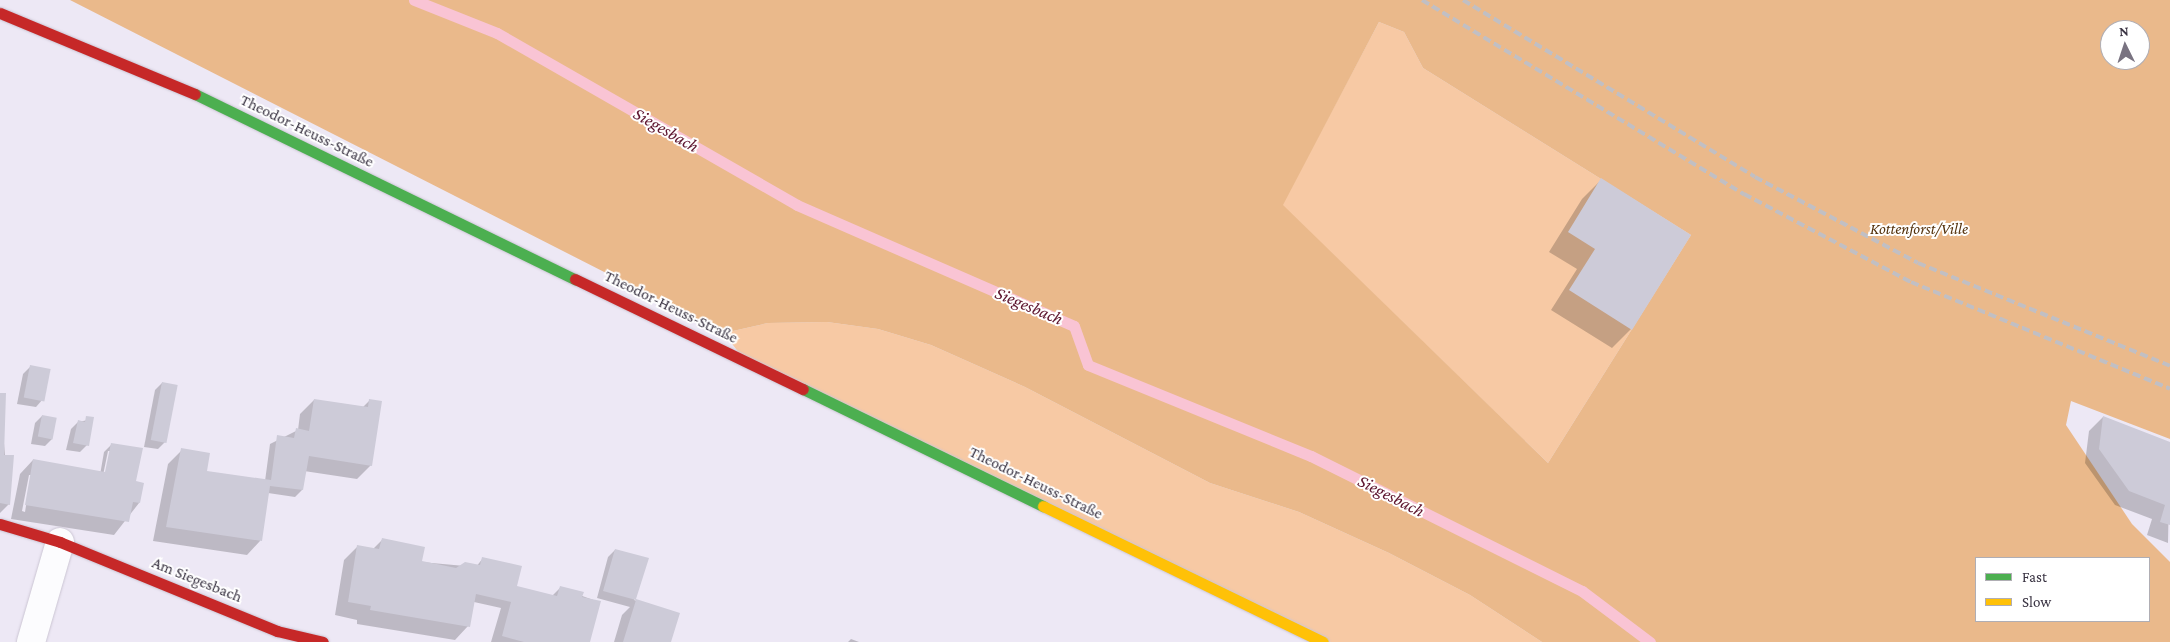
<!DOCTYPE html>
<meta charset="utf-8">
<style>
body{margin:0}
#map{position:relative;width:2170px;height:642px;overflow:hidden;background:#ede8f5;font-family:"Crimson Pro",serif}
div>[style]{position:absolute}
.green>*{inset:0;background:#f7c9a4}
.forest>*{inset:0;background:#eab98b}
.shadow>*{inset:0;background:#0003}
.stream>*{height:11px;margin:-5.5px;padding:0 5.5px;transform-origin:5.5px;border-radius:5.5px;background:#f9c4d4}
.building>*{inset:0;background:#cdcbd8;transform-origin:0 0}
.roads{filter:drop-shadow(0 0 1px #cbc5d3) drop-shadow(0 0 1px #cbc5d3)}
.street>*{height:28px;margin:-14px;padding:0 14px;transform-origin:14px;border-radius:14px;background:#fcfcfe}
.fast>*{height:11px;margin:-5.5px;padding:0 5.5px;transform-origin:5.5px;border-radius:5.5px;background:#4caf50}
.slow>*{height:11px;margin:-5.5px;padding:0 5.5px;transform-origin:5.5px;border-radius:5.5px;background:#ffc107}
.jam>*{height:11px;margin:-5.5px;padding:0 5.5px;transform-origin:5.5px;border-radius:5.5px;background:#c62828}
.rail>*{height:4px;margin-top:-2px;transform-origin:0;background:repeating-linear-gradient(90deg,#c1bfc3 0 8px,transparent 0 12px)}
span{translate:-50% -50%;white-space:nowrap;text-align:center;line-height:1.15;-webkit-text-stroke:4px #fff;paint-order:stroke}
.street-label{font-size:16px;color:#3a3443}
.park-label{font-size:16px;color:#54320c;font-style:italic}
.water-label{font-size:18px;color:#5e162f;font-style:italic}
.legend{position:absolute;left:1975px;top:557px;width:175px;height:65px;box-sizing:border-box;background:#fff;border:1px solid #b0aeb4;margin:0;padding:6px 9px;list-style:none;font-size:15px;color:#3a3443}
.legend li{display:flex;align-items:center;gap:10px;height:25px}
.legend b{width:25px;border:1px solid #b0aeb4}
.north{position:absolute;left:2100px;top:20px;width:50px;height:50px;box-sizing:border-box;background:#fff;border:1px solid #b0aeb4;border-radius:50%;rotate:356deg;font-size:14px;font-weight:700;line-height:20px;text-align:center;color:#3a3443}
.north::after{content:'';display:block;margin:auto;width:18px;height:22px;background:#797381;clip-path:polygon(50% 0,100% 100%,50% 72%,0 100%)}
</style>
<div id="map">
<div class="green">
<i style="clip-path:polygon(1379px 22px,1404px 32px,1423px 68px,1691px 235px,1548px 463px,1282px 205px)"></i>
<i style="clip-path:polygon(827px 322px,878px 329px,931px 345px,1025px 387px,1210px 483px,1299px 512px,1389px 553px,1470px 595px,1542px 642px,1323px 642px,745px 361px,724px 333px,768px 323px)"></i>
</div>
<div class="forest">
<i style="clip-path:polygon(evenodd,70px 0,2170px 0,2170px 439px,2071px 401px,2066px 425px,2132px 524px,2170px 562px,2170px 642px,1542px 642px,1470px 595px,1389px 553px,1299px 512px,1210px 483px,1025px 387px,931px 345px,878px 329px,827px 322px,768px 323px,724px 333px,70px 0,1379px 22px,1404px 32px,1423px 68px,1691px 235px,1548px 463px,1283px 205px,1379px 22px,70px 0,2110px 30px,2140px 30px,2140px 60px,2110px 60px,2110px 30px,70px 0,1976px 558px,2149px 558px,2149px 621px,1976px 621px,1976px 558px)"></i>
</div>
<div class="shadow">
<i style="clip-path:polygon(1601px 180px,1631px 329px,1612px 348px,1551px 310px,1577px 269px,1549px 252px,1582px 199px)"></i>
<i style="clip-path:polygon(30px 367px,43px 399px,36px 407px,17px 404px,23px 374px)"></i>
<i style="clip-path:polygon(162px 383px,165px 442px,158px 449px,144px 447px,155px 390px)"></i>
<i style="clip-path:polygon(0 394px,9px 504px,0 513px)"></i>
<i style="clip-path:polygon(314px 400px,363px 407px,370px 400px,371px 465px,357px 479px,304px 471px,302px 490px,295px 497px,268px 493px,260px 541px,247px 555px,153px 541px,168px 464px,182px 450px,205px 472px,265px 481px,270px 444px,298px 430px,300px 414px)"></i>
<i style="clip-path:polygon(42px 416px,52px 439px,45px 446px,31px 444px,35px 423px)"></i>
<i style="clip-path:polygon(2103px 417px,2170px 443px,2168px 543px,2147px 535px,2152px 519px,2115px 505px,2085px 463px,2089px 431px)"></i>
<i style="clip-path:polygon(93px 419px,87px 445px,80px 452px,66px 450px,71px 429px,78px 422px)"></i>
<i style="clip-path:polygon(evenodd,111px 445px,135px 481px,139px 503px,114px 535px,11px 519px,20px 474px,33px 460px,100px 475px,104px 452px,111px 445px,108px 451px,111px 451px,105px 481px,102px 480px,108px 451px,111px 445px,29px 475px,31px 475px,25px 512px,22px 511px,29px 475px)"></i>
<i style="clip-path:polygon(382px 540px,421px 562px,476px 567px,483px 558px,512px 592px,552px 596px,560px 588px,599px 602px,589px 642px,491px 642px,501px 608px,474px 602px,468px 626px,455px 640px,357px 624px,357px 620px,335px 615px,344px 560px,358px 546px,373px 549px)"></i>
<i style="clip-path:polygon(615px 550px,647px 559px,634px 600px,678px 614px,670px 642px,614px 642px,622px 615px,630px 607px,597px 598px,608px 557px)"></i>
<i style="clip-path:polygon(851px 639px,859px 642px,848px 642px)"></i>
</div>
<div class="stream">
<i style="left:414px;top:0;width:89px;rotate:21.7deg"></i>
<i style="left:497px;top:33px;width:346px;rotate:29.8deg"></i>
<i style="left:797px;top:205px;width:302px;rotate:23.6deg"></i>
<i style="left:1074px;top:326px;width:41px;rotate:70.3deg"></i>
<i style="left:1088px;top:365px;width:241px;rotate:22.2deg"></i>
<i style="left:1311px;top:456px;width:303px;rotate:26.5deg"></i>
<i style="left:1582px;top:591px;width:85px;rotate:36.9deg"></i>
</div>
<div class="building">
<i style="clip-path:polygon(1601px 178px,1691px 235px,1632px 330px,1569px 290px,1595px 249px,1568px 232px)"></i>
<i style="left:30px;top:365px;width:21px;height:33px;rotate:11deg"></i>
<i style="left:162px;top:382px;width:16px;height:59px;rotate:11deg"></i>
<i style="clip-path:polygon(0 393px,6px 393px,4px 455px,14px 455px,10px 505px,0 503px)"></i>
<i style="clip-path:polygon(314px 399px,368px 407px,369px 399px,382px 401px,372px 466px,309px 456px,303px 490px,270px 486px,262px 541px,166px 527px,181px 448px,210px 453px,207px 471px,271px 480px,277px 435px,294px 438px,296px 428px,309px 431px)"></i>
<i style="left:42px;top:415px;width:15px;height:22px;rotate:11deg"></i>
<i style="clip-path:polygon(86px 416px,94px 417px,89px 446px,73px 443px,78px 420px,85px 422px)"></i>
<i style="clip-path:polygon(2103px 416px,2170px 442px,2170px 525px,2160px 522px,2165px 505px,2129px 491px,2099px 449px)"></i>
<i style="clip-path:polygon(111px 443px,143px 448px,136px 481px,144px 483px,140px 503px,133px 502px,129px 522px,25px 505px,33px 459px,105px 472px)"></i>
<i style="clip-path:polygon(382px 538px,425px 547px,422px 561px,456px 568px,465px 562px,480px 565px,482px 557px,522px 566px,517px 586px,557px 596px,560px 586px,584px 592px,582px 597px,601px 601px,590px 642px,524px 642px,502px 636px,511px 602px,476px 594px,470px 627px,370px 610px,371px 606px,348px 602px,357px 545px,379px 549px)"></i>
<i style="clip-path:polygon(615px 549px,649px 558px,636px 599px,680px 613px,671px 642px,623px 642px,636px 600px,603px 591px)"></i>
</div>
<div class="roads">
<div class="street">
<i style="left:31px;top:642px;width:104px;rotate:-73.8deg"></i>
</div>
<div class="fast">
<i style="left:195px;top:94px;width:423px;rotate:26deg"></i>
<i style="left:803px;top:389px;width:267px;rotate:26deg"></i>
</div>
<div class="slow">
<i style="left:1043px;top:506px;width:311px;rotate:25.9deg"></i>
</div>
<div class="jam">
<i style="left:0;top:13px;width:211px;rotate:22.6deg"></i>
<i style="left:575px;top:279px;width:253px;rotate:25.8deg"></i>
<i style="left:0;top:524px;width:63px;rotate:16.7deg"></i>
<i style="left:60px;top:542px;width:235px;rotate:22.3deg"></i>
<i style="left:277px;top:631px;width:47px;rotate:13.4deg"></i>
</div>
</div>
<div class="rail">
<i style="left:1422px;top:0;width:376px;rotate:31.1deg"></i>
<i style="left:1744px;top:194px;width:189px;rotate:27.8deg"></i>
<i style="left:1911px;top:282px;width:280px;rotate:22.4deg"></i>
<i style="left:1463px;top:0;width:341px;rotate:31.2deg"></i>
<i style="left:1755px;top:177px;width:184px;rotate:27.8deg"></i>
<i style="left:1918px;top:263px;width:272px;rotate:22.2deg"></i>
</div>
<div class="street-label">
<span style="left:307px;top:131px;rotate:26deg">Theodor-Heuss-Straße</span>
<span style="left:671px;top:307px;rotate:26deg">Theodor-Heuss-Straße</span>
<span style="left:1036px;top:483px;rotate:26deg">Theodor-Heuss-Straße</span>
<span style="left:197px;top:580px;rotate:22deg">Am Siegesbach</span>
</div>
<div class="park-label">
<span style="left:1919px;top:229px">Kottenforst/Ville</span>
</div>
<div class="water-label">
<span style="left:666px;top:130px;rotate:30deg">Siegesbach</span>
<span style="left:1029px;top:306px;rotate:23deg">Siegesbach</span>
<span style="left:1391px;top:496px;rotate:27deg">Siegesbach</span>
</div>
<ul class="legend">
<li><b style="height:6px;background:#4caf50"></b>Fast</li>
<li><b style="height:6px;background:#ffc107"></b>Slow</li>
</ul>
<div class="north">N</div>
</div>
